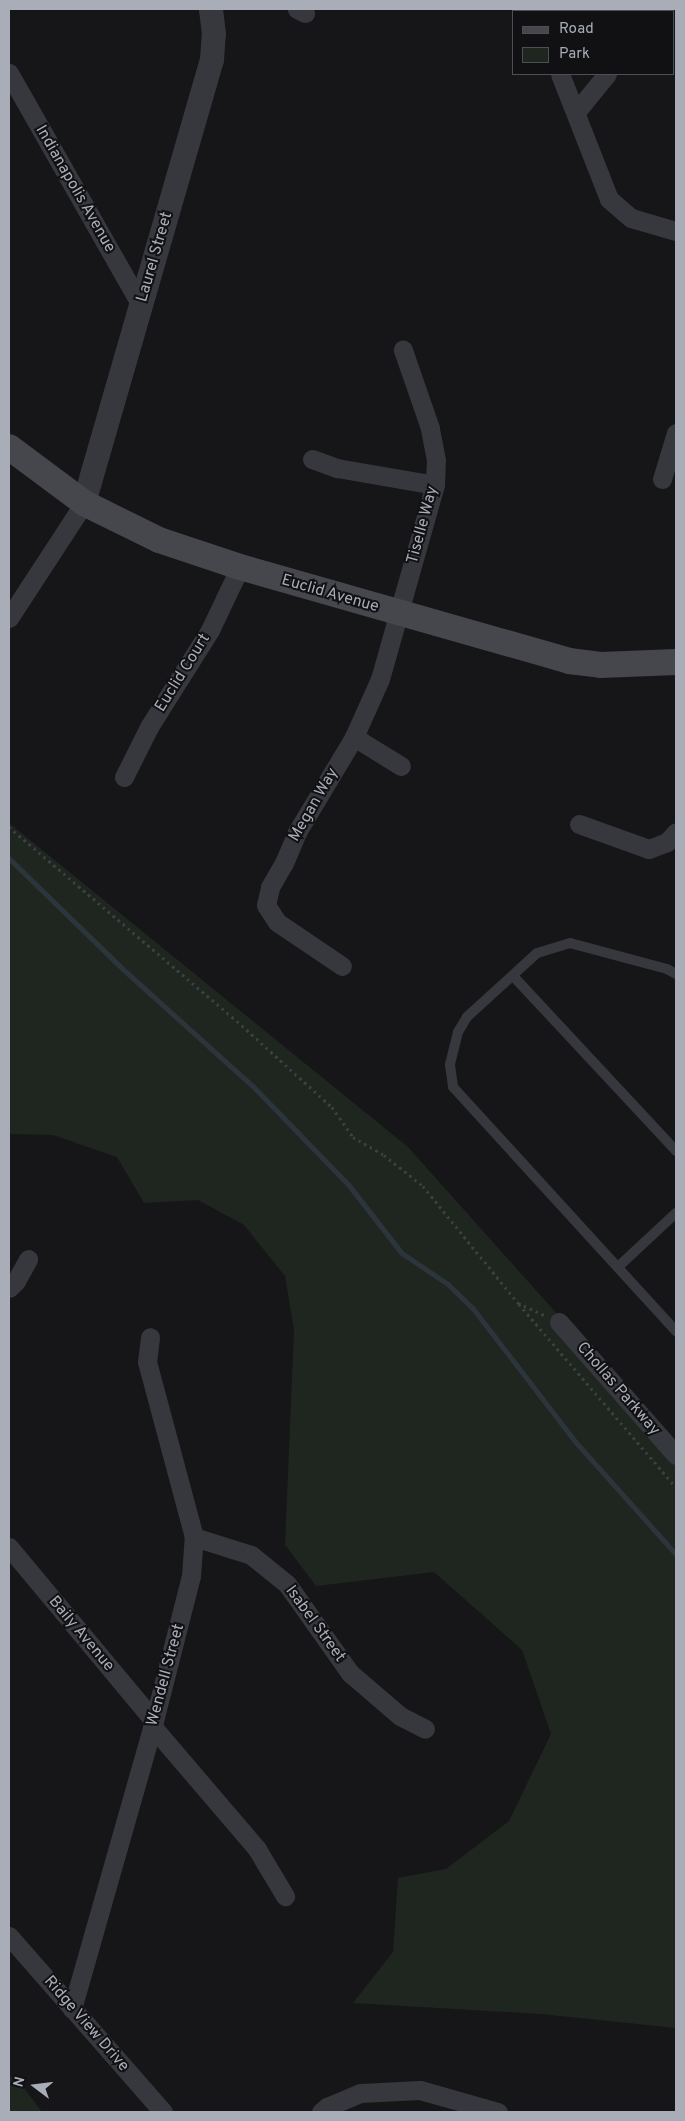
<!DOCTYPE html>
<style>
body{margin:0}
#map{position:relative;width:685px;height:2121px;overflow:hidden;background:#161618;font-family:Overpass,sans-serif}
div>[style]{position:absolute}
.green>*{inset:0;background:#1e261f}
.stream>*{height:4.5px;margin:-2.25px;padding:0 2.25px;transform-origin:2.25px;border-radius:2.25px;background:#2c353c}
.path>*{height:2.5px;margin-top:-1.25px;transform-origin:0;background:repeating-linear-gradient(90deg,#3d3f44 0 2.5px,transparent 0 6.5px)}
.service>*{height:10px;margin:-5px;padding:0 5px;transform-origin:5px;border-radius:5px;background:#37383d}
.minor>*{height:19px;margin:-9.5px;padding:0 9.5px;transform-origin:9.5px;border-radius:9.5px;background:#37383d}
.tertiary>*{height:24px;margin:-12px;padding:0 12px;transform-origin:12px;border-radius:12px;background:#37383d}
.secondary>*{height:26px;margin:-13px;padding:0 13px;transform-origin:13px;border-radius:13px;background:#45474d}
span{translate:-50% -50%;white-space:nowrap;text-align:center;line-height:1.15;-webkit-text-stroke:4px #111113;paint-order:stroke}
.street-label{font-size:16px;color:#a8adb8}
.frame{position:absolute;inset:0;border:10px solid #a8adb8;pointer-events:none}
.legend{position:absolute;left:512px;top:10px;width:162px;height:65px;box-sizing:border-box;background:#111113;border:1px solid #4d4f55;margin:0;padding:6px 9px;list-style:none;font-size:15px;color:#a8adb8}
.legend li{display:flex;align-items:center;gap:10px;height:25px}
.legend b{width:25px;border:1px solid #4d4f55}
.north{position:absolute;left:10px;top:2061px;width:50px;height:50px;-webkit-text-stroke:4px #111113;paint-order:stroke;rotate:285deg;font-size:14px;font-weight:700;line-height:20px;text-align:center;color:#a8adb8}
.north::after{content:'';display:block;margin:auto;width:18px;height:22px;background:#a8adb8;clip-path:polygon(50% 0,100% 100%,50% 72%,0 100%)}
</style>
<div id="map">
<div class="green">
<i style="clip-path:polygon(9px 823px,408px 1147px,676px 1447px,676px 2028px,541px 2014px,353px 2003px,393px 1952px,398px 1878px,446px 1869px,509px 1821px,551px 1734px,522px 1650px,434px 1572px,316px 1586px,285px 1545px,294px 1330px,285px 1276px,244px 1225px,198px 1200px,144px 1203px,117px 1157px,53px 1135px,9px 1134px)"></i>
<i style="clip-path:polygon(9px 2075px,21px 2084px,42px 2112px,9px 2112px)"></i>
</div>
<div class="stream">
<i style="left:9px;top:858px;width:159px;rotate:44.2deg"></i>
<i style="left:123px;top:969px;width:173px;rotate:42deg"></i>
<i style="left:252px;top:1085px;width:139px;rotate:45.9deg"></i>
<i style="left:349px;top:1185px;width:86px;rotate:52.1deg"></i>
<i style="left:402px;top:1253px;width:55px;rotate:34deg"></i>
<i style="left:448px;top:1284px;width:35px;rotate:44deg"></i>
<i style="left:473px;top:1308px;width:168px;rotate:52.5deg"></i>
<i style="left:575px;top:1441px;width:152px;rotate:48.2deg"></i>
</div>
<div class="path">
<i style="left:9px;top:827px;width:299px;rotate:40.4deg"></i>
<i style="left:237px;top:1021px;width:128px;rotate:42.2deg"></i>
<i style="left:332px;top:1107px;width:37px;rotate:55deg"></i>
<i style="left:353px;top:1137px;width:36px;rotate:30deg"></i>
<i style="left:384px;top:1155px;width:50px;rotate:38.5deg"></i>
<i style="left:423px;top:1186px;width:151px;rotate:50.9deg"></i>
<i style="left:518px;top:1303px;width:29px;rotate:25deg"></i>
<i style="left:519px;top:1304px;width:241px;rotate:49.4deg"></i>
</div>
<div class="service">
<i style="left:676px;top:974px;width:10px;rotate:-151deg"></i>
<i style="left:667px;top:969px;width:100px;rotate:-165deg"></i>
<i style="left:570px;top:943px;width:34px;rotate:163deg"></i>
<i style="left:537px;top:953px;width:95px;rotate:137.6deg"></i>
<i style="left:467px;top:1017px;width:17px;rotate:121deg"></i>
<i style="left:458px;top:1032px;width:34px;rotate:104deg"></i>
<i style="left:450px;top:1065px;width:22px;rotate:82deg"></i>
<i style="left:453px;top:1087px;width:331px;rotate:47.6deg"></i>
<i style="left:514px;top:977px;width:238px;rotate:47deg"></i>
<i style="left:618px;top:1267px;width:79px;rotate:-43deg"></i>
</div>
<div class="minor">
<i style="left:297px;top:9px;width:9px;rotate:27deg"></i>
<i style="left:533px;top:9px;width:2px;rotate:63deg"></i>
<i style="left:625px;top:11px;width:2px;rotate:-63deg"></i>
<i style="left:9px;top:73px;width:267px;rotate:60.4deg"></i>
<i style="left:560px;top:74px;width:134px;rotate:68.6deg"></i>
<i style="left:609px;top:199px;width:29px;rotate:41deg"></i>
<i style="left:631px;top:218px;width:47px;rotate:16.1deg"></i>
<i style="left:576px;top:112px;width:49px;rotate:-50.8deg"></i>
<i style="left:312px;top:459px;width:27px;rotate:20deg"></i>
<i style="left:337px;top:468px;width:99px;rotate:9.8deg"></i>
<i style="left:662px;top:479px;width:48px;rotate:-73.1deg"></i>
<i style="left:9px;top:618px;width:137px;rotate:-56.9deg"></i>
<i style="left:354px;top:737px;width:55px;rotate:31.7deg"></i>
<i style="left:124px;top:777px;width:56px;rotate:-63.4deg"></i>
<i style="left:149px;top:727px;width:115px;rotate:-57.8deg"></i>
<i style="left:210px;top:630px;width:70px;rotate:-64.5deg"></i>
<i style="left:579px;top:824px;width:74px;rotate:19.7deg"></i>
<i style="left:649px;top:849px;width:19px;rotate:-21deg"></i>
<i style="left:667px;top:842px;width:13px;rotate:-48deg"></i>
<i style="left:342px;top:966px;width:78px;rotate:-145.9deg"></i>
<i style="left:277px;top:922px;width:20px;rotate:-123deg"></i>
<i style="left:266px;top:905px;width:18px;rotate:-77deg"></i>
<i style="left:270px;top:887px;width:28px;rotate:-60deg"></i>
<i style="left:284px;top:863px;width:34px;rotate:-67deg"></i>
<i style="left:297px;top:832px;width:111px;rotate:-59deg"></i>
<i style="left:354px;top:737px;width:64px;rotate:-65.9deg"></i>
<i style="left:380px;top:679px;width:202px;rotate:-74.2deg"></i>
<i style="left:435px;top:485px;width:25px;rotate:-88deg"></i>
<i style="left:436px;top:460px;width:33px;rotate:-101deg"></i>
<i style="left:430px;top:428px;width:83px;rotate:-109.1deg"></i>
<i style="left:9px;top:1288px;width:10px;rotate:-45deg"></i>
<i style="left:16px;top:1281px;width:25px;rotate:-61deg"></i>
<i style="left:559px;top:1322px;width:177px;rotate:48.7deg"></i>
<i style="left:194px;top:1537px;width:60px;rotate:17.5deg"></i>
<i style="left:251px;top:1555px;width:46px;rotate:38.9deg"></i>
<i style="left:287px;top:1584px;width:109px;rotate:54.7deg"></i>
<i style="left:350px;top:1673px;width:66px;rotate:40.7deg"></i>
<i style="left:400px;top:1716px;width:28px;rotate:27deg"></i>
<i style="left:9px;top:1547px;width:226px;rotate:50.2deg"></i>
<i style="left:152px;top:1726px;width:162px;rotate:49.5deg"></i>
<i style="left:257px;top:1849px;width:55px;rotate:59.2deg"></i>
<i style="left:9px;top:1936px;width:234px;rotate:48.8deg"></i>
<i style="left:72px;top:2009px;width:299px;rotate:-74.1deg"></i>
<i style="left:154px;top:1721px;width:150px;rotate:-75.7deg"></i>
<i style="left:191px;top:1576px;width:39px;rotate:-86deg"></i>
<i style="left:194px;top:1537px;width:181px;rotate:-105deg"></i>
<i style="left:147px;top:1362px;width:25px;rotate:-83deg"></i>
<i style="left:321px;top:2112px;width:8px;rotate:-40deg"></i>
<i style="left:327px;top:2107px;width:36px;rotate:-23deg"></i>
<i style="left:360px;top:2093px;width:60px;rotate:-2.9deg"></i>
<i style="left:420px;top:2090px;width:81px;rotate:15.8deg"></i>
</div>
<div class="tertiary">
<i style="left:84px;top:503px;width:461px;rotate:-73.9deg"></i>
<i style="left:212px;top:60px;width:26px;rotate:-86deg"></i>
<i style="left:214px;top:34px;width:25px;rotate:-97deg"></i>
</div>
<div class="secondary">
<i style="left:9px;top:447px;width:94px;rotate:36.7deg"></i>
<i style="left:84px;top:503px;width:84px;rotate:26.3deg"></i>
<i style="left:159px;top:540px;width:85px;rotate:18.4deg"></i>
<i style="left:240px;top:567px;width:342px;rotate:15.9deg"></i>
<i style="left:569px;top:661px;width:32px;rotate:7deg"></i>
<i style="left:601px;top:665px;width:75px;rotate:-2.3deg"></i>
</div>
<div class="street-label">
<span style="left:75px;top:189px;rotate:60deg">Indianapolis Avenue</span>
<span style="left:155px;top:257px;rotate:-74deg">Laurel Street</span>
<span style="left:423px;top:525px;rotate:-75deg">Tiselle Way</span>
<span style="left:330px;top:594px;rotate:16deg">Euclid Avenue</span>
<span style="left:183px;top:673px;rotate:-58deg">Euclid Court</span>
<span style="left:314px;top:805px;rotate:-60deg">Megan Way</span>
<span style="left:618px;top:1389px;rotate:49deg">Chollas Parkway</span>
<span style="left:315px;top:1624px;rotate:54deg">Isabel Street</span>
<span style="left:81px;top:1634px;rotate:50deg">Baily Avenue</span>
<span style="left:166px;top:1675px;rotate:-75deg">Wendell Street</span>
<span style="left:86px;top:2024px;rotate:49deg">Ridge View Drive</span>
</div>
<div class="frame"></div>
<ul class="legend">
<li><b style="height:6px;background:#45474d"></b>Road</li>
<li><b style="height:14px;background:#1e261f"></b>Park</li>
</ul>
<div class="north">N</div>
</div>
